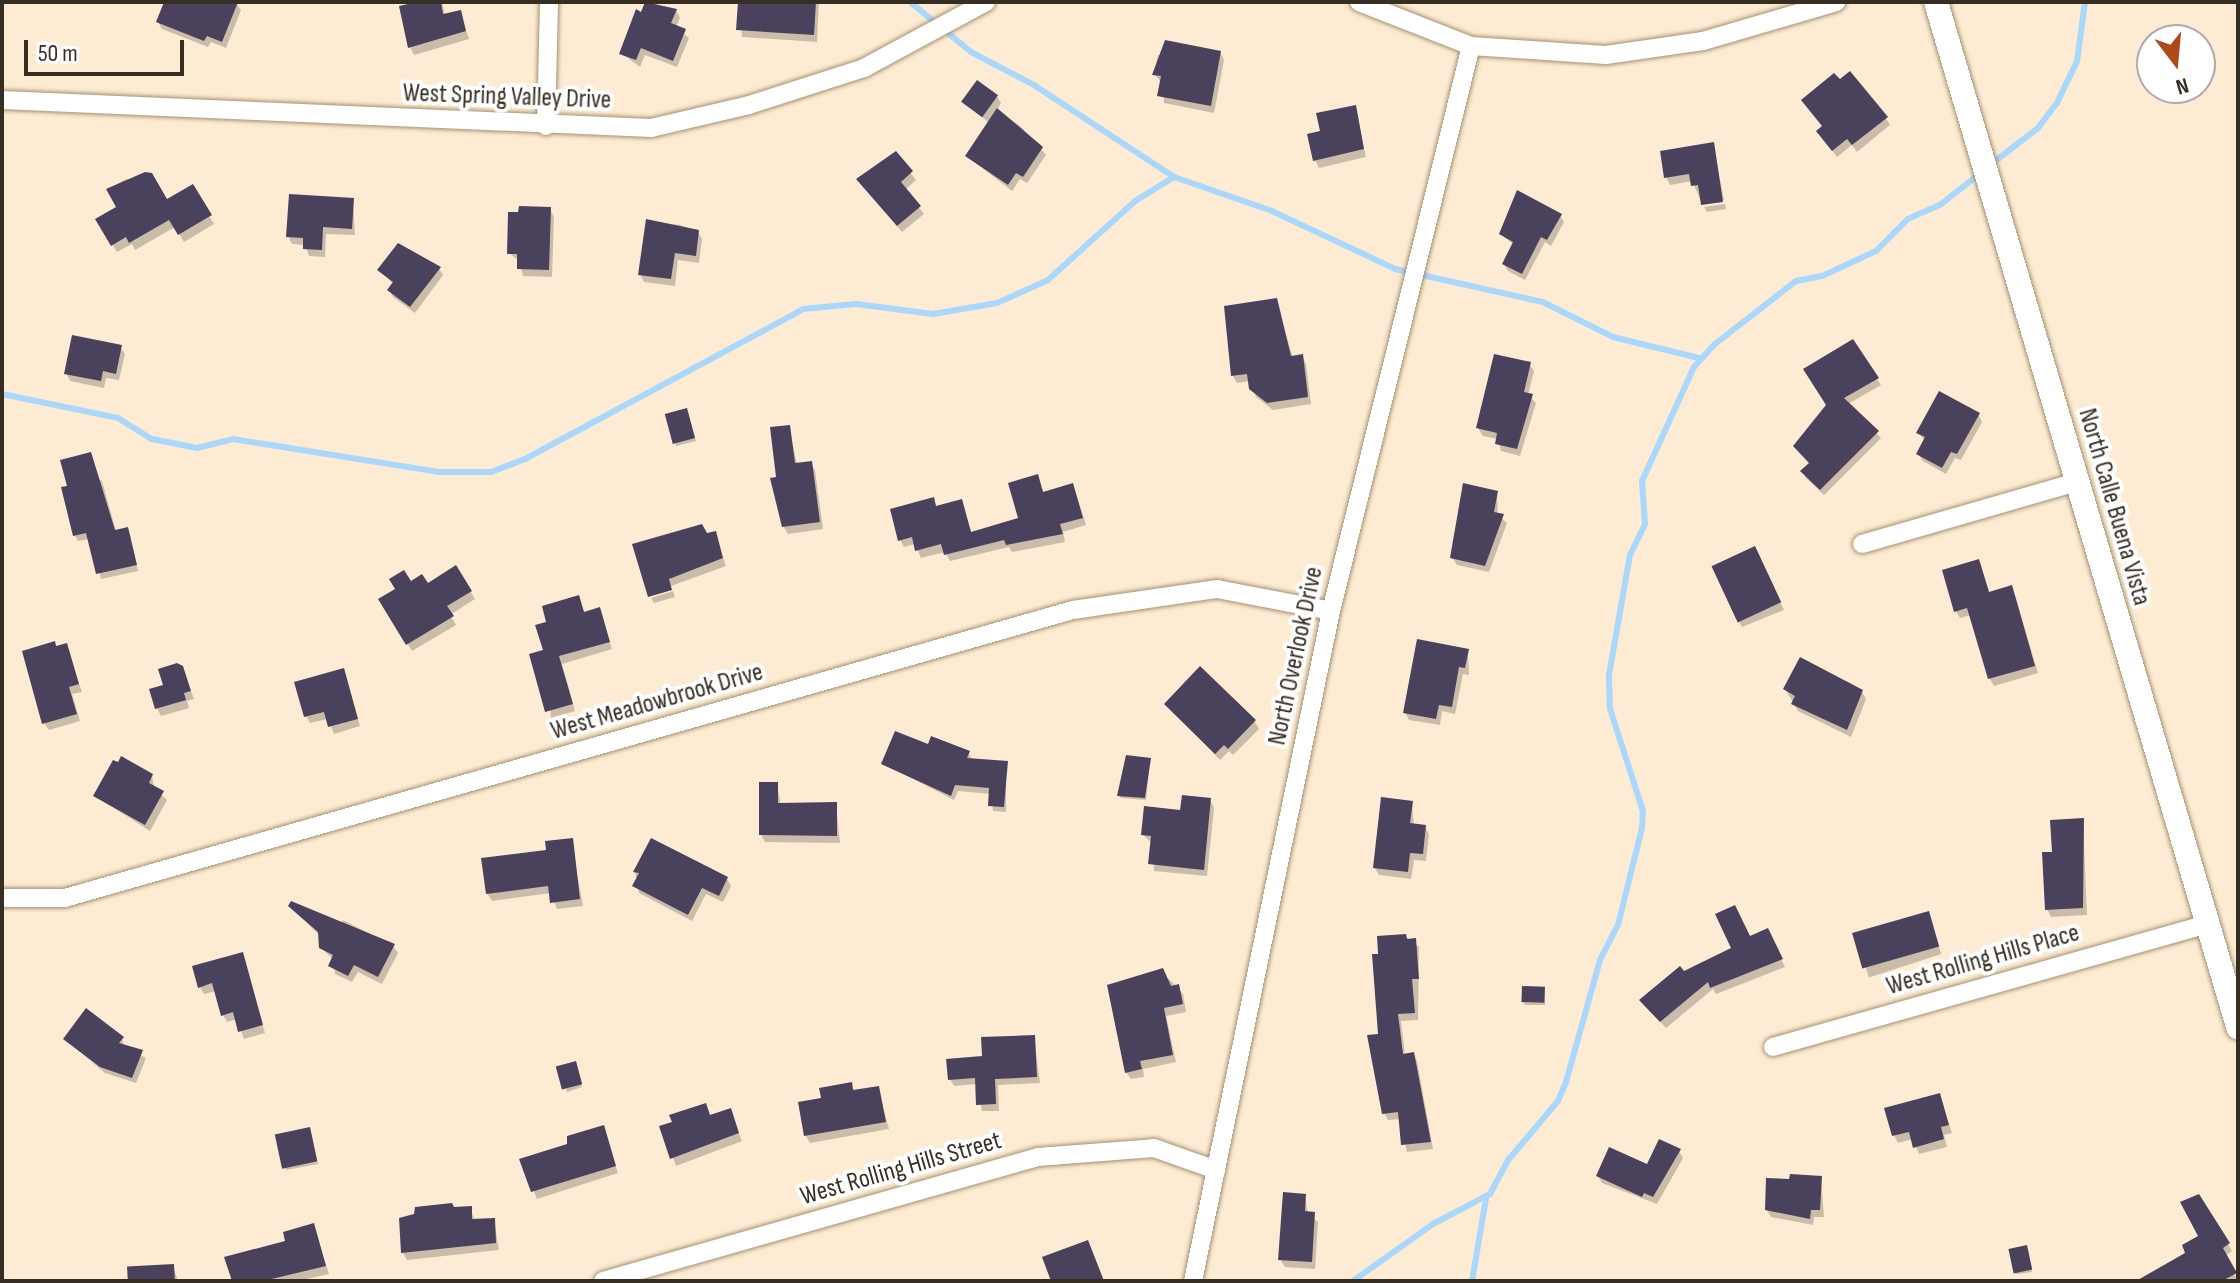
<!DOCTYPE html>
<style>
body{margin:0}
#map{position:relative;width:2240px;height:1283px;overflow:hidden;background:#fdecd3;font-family:"Sofia Sans Condensed",sans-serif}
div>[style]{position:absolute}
.shadow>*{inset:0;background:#0003;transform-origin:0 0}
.stream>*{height:6px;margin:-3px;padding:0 3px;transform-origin:3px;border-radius:3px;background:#aad7fc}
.building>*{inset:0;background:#4a415d;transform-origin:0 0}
.roads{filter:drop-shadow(0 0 2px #a49173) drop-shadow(0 0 2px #a49173)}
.minor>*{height:18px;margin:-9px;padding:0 9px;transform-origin:9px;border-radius:9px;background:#fff}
.tertiary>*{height:24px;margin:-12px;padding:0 12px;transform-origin:12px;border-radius:12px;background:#fff}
span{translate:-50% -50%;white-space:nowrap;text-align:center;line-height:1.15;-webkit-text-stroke:8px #fff;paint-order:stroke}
.street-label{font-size:26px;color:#362e22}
.frame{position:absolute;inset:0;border:4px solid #362e22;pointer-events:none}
.north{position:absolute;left:2136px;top:24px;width:80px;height:80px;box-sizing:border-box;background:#fff;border:2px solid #afaba7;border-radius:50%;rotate:164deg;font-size:22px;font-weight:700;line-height:32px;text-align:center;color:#362e22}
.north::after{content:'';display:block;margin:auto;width:28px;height:36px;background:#ae491c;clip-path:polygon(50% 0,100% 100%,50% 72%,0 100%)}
.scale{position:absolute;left:24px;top:40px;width:160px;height:36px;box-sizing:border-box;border:4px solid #362e22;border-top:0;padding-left:10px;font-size:24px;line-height:28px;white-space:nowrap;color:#362e22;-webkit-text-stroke:6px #fff;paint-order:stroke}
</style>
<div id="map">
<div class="shadow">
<i style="clip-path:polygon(166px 2px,235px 2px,241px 10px,226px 48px,211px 42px,208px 47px,162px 29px,158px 22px)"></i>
<i style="clip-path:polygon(418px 2px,442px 2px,445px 16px,460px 13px,469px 39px,414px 55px,410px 47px)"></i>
<i style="clip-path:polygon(647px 2px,676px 10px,680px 18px,676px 27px,689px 38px,677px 67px,645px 55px,640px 67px,621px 53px)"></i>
<i style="clip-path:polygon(740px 2px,819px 2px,817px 42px,742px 37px)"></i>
<i style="clip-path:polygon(1220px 52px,1224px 60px,1214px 113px,1164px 103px,1162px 83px,1154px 74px,1158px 55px)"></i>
<i style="clip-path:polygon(997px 96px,1001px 103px,997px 110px,1020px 126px,1046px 155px,1027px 183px,1020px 179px,1012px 191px,967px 156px,989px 123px,965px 102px)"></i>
<i style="clip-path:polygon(1355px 107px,1366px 157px,1319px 168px,1315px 160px,1322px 133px)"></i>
<i style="clip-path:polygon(1886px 118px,1890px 125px,1857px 152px,1852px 145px,1837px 157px,1823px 139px)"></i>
<i style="clip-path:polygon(1713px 144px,1724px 200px,1702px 203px,1692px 181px,1670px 185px,1666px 177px)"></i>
<i style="clip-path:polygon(896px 154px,916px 180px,905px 190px,924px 214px,902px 232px,858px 180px)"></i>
<i style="clip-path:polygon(126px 179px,167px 202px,192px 187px,214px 224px,184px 242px,175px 227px,135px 250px,132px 244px,117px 252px,98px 220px,119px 207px,109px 190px)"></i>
<i style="clip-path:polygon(353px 200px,355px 235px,326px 234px,325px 257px,309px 256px,305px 245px,292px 244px,288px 236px)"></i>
<i style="clip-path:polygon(1725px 204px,1726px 209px,1707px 212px,1704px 207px)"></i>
<i style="clip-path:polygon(550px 209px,554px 217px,552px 277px,523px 276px,519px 261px,509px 253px)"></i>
<i style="clip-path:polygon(1560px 215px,1564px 222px,1551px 246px,1545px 242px,1525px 280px,1508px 271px,1504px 264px,1514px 245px,1501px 234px)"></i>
<i style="clip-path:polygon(647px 221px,680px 225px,698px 232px,702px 239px,699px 263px,678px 260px,675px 286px,644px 282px,640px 274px)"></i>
<i style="clip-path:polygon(439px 268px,443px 275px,415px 313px,393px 297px,389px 290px,393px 284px,380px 270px)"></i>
<i style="clip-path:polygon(1276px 301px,1293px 358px,1302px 356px,1306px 364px,1311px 404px,1273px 410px,1256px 397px,1250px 381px,1237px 383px,1233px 376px)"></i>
<i style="clip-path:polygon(1852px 341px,1881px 385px,1848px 404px,1881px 438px,1824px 495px,1806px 478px,1803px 472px,1810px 464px,1795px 447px,1828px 406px)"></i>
<i style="clip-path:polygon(120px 347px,125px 354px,119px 380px,106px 378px,104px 388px,70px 381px,66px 373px)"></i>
<i style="clip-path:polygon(1529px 364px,1534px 371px,1528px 395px,1536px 403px,1520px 456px,1501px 451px,1498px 439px,1483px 436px,1478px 428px)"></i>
<i style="clip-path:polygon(688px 413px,696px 441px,676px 446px,675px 443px)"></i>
<i style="clip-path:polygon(1978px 414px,1982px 422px,1961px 460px,1955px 458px,1946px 474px,1923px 461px,1918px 454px,1925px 441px,1918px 432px)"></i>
<i style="clip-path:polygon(789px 427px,797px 464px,811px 463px,815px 470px,823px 529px,788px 534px,783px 526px,779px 479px)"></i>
<i style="clip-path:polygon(63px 461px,102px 481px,116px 531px,127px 529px,130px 535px,138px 571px,101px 579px,90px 539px,78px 541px,75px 536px)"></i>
<i style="clip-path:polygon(1037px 477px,1044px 493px,1072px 485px,1076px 493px,1086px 525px,1063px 532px,1065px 542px,1012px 552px,1009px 547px,950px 561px,945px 552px,921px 558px,915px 544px,904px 547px,900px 540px,933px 500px,937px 508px,961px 501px,972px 534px,1021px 520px)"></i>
<i style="clip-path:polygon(1497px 492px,1498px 515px,1507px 523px,1489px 572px,1457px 565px,1452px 557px)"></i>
<i style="clip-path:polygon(715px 533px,726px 566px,649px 594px,707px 536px)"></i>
<i style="clip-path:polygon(1758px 555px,1784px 610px,1742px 627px,1738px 620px)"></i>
<i style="clip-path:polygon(1978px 561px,1990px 594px,2011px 588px,2015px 595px,2038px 673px,1994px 686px,1990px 679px,1971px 615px,1960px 618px,1956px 611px)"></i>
<i style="clip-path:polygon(456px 568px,475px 599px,450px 615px,456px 625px,412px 651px,381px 600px,411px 584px,427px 586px)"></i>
<i style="clip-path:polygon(673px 591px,675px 597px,654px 603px,651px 598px)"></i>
<i style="clip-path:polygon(578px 597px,585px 614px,599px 610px,612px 649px,562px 664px,575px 711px,551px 718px,545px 651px,549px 623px)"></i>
<i style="clip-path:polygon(66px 645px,82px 692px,72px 694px,80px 721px,49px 730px,44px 723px)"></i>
<i style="clip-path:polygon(1468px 651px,1469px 675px,1463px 674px,1455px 714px,1442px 711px,1440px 725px,1409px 720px,1405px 712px)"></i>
<i style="clip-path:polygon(182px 668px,194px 699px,187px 701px,189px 708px,161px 716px,157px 708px,165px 686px)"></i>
<i style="clip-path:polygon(343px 671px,360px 726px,334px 734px,328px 719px,310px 723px,306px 716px)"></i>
<i style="clip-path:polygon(1785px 689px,1862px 692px,1866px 699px,1851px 737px,1798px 711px)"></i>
<i style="clip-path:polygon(1166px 704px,1255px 722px,1259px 729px,1233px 755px,1229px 751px,1220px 760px)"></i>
<i style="clip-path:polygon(968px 753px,973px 760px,1006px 763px,1006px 812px,993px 811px,991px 794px,958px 791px,954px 800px,884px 764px)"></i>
<i style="clip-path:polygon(1150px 760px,1146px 800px,1121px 798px,1119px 795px)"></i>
<i style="clip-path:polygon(152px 775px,154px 788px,167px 800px,150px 831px,95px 796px)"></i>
<i style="clip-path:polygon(777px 784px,781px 805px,836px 804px,840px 843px,765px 842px,761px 835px)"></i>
<i style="clip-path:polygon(1210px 800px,1214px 808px,1207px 876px,1154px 871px,1152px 843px,1143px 835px)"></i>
<i style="clip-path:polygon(1412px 803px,1414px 825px,1425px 827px,1429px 834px,1426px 861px,1414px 860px,1411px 879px,1379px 875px,1375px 868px)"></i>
<i style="clip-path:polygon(2083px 820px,2087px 915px,2051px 917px,2047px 909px,2054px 853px)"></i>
<i style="clip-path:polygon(571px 840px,583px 906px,557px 909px,551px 893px,492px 901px,487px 893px)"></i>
<i style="clip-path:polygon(652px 840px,727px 879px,731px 886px,723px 902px,706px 894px,692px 921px,639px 893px,635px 872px)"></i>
<i style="clip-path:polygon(290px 906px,340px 927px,343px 920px,393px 946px,398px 953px,382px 984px,358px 972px,352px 982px,335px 974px,334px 960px,321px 948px,320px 936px)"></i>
<i style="left:1928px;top:913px;width:43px;height:76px;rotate:72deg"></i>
<i style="clip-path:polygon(1405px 936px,1419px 947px,1418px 1020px,1401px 1021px,1405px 1055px,1413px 1054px,1417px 1061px,1433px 1149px,1407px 1152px,1400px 1119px,1388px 1120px,1384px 1113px,1380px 1036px)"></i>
<i style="clip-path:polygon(1771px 938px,1785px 967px,1716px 994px,1713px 989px,1666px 1028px,1646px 1007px,1684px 973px,1750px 939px)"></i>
<i style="clip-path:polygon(242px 955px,265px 1033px,244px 1039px,237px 1019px,227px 1022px,223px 1015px,216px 991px,204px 994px,200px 987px)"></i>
<i style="clip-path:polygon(1168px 978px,1183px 994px,1186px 1012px,1166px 1016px,1176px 1062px,1143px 1069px,1144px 1077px,1131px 1079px,1126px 1072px)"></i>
<i style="clip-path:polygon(1544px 989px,1545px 1005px,1525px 1005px,1523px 1002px)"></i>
<i style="clip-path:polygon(1034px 1037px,1040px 1083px,998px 1085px,999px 1111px,982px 1111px,977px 1084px,954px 1086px,950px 1079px)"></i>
<i style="clip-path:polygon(122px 1038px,124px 1047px,146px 1058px,136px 1083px,105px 1073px,65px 1039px)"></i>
<i style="clip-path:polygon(576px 1066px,582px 1087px,567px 1092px,566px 1089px)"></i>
<i style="clip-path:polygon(851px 1084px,855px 1092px,878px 1088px,889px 1129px,810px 1143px,806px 1136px,823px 1099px)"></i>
<i style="clip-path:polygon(1939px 1095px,1952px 1133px,1944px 1135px,1947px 1147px,1919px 1154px,1913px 1139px,1898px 1143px,1894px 1135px)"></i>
<i style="clip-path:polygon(705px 1105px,711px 1117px,730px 1110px,742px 1141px,676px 1166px,662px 1128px)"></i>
<i style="clip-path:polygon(603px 1128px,618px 1173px,537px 1199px,522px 1160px,569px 1146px)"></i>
<i style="clip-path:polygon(311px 1132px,318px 1164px,286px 1170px,284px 1167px)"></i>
<i style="clip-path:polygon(1679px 1151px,1683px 1158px,1657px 1204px,1602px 1183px,1598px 1176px,1648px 1167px)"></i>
<i style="clip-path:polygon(1821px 1178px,1824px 1217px,1814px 1217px,1813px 1225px,1771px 1217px,1767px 1210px,1791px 1181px)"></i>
<i style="clip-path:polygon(1305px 1196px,1308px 1214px,1318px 1222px,1315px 1269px,1285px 1267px,1280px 1259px)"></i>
<i style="clip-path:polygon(470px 1208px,475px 1221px,494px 1220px,499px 1250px,407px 1260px,403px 1253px)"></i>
<i style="clip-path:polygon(313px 1225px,329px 1274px,298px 1281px,234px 1281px)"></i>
<i style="clip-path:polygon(2218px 1226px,2232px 1251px,2225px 1256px,2238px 1281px,2162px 1281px,2201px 1236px)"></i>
<i style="clip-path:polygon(2028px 1250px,2032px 1272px,2017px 1274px,2015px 1271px)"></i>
<i style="clip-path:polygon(173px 1266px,178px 1281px,118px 1281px,129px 1281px)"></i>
</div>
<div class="stream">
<i style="left:910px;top:2px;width:79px;rotate:39.3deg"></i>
<i style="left:971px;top:52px;width:71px;rotate:27.6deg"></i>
<i style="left:1034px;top:85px;width:168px;rotate:33.3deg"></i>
<i style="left:1174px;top:177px;width:104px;rotate:19.1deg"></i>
<i style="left:1272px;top:211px;width:136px;rotate:25.2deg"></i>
<i style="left:1395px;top:269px;width:152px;rotate:12.6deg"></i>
<i style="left:1543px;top:302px;width:78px;rotate:26.6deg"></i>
<i style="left:1613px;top:337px;width:89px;rotate:13.7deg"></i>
<i style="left:1990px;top:165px;width:61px;rotate:-37.6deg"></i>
<i style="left:2038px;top:128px;width:31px;rotate:-53deg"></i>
<i style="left:2057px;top:103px;width:47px;rotate:-64.5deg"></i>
<i style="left:2077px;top:61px;width:60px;rotate:-82.3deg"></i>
<i style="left:2px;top:394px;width:118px;rotate:11.7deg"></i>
<i style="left:118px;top:418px;width:40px;rotate:32deg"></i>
<i style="left:152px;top:439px;width:46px;rotate:11.3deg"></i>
<i style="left:197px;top:448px;width:37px;rotate:-14deg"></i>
<i style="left:233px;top:439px;width:208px;rotate:9.1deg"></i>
<i style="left:438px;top:472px;width:53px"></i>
<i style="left:491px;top:472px;width:36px;rotate:-21deg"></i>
<i style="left:525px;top:459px;width:316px;rotate:-28.3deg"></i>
<i style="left:803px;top:309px;width:53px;rotate:-5.4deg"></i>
<i style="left:856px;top:304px;width:78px;rotate:7.4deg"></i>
<i style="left:933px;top:314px;width:65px;rotate:-9.8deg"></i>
<i style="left:997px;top:303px;width:56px;rotate:-24.3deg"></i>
<i style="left:1048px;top:280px;width:118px;rotate:-42.2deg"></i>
<i style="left:1135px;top:201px;width:46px;rotate:-31.6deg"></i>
<i style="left:1353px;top:1281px;width:98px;rotate:-35.5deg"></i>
<i style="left:1433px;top:1224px;width:64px;rotate:-27.8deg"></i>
<i style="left:1490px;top:1194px;width:40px;rotate:-62deg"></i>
<i style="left:1509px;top:1159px;width:76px;rotate:-49.8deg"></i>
<i style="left:1558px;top:1101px;width:21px;rotate:-67deg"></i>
<i style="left:1566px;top:1082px;width:127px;rotate:-74.4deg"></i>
<i style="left:1600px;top:960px;width:39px;rotate:-63deg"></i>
<i style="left:1618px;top:925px;width:100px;rotate:-76.1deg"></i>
<i style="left:1642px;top:828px;width:17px;rotate:-87deg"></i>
<i style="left:1643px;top:811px;width:107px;rotate:-107.9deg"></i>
<i style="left:1610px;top:709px;width:34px;rotate:-92deg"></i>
<i style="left:1609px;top:675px;width:122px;rotate:-80.1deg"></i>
<i style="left:1630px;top:555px;width:34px;rotate:-64deg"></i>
<i style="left:1645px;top:524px;width:43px;rotate:-94deg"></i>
<i style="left:1642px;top:481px;width:125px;rotate:-65.5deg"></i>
<i style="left:1694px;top:367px;width:31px;rotate:-48deg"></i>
<i style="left:1715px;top:344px;width:103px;rotate:-37.9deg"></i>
<i style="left:1796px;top:281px;width:26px;rotate:-11deg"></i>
<i style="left:1822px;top:276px;width:60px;rotate:-24.8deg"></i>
<i style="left:1876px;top:251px;width:45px;rotate:-45deg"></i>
<i style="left:1908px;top:219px;width:35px;rotate:-24deg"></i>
<i style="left:1940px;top:205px;width:53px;rotate:-38.2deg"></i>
<i style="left:1472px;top:1281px;width:84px;rotate:-80.4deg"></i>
</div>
<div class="building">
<i style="clip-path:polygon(164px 2px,238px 2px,222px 42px,207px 36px,204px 41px,156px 22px)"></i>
<i style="clip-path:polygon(417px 2px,441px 2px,443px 14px,461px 10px,466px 31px,408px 48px,399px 6px)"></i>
<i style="clip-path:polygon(645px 2px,677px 9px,671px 23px,686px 29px,673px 61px,641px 48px,636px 60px,619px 54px,636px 9px,641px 12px)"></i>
<i style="clip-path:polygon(738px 2px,816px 2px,814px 35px,736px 30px)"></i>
<i style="clip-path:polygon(1165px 40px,1221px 51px,1211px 106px,1157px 96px,1161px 76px,1152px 75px)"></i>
<i style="clip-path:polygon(1850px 71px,1888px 117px,1852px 145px,1847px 139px,1832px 151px,1816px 131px,1822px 126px,1801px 100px,1834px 73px,1840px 79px)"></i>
<i style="left:977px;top:80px;width:26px;height:27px;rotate:36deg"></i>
<i style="clip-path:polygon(1356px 105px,1364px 149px,1313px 161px,1307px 134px,1320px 131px,1316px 113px)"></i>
<i style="clip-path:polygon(997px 108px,1043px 147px,1023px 177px,1016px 173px,1008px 185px,965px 156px)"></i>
<i style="clip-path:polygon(1714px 142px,1723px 202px,1701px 205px,1698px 185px,1691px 186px,1689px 174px,1664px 178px,1660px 151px)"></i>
<i style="clip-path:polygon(896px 151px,913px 171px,901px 182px,921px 206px,897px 226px,856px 179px)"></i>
<i style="clip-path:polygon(145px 172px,152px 173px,167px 199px,193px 184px,212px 215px,178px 235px,169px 220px,129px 243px,126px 237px,111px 246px,95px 219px,116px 207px,106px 189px)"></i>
<i style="clip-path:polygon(1517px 190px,1562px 214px,1547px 240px,1541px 237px,1522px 274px,1502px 264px,1513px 242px,1499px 234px)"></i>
<i style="clip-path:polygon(289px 194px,354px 198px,352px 229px,323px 227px,322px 250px,303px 249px,303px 238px,286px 237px)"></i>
<i style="clip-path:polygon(519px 206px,551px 207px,549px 270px,517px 269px,517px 254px,507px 254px,508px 212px,518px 212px)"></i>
<i style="clip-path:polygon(646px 219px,699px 230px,696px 256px,675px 253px,671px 279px,638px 275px)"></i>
<i style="clip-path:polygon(398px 243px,441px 267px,410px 307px,387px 290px,393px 282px,377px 270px)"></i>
<i style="clip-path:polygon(1277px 298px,1291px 356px,1303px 354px,1308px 397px,1267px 403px,1249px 389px,1247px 374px,1231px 376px,1224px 306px)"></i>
<i style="clip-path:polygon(72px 335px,122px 345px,116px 374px,103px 371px,101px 381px,64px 374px)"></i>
<i style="clip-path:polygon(1853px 339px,1879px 378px,1844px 398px,1879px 431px,1820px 490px,1800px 471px,1809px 463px,1793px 446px,1826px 405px,1803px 369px)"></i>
<i style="clip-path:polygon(1494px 354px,1531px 362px,1524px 392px,1533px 394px,1517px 449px,1495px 444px,1497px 433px,1476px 428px)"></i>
<i style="clip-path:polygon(1939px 391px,1980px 413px,1957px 454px,1951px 452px,1942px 468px,1916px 454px,1925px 437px,1916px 433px)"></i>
<i style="left:687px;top:408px;width:31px;height:23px;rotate:75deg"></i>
<i style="clip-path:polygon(790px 425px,795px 463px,812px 461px,820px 522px,782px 527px,770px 478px,776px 477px,770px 427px)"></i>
<i style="clip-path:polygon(91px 452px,115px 530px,128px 527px,137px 565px,96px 574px,86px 533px,73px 536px,61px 487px,67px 486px,60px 460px)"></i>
<i style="clip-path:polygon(1038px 474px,1043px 492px,1073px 483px,1083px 518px,1060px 524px,1063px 534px,1006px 545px,1004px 540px,944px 555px,941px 544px,915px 551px,912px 537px,898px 541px,890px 509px,934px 497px,936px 506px,962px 499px,971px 532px,1018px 518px,1008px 483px)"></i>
<i style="clip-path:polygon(1463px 483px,1498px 491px,1494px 512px,1504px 514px,1485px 566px,1450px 558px)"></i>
<i style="clip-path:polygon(702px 524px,707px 533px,716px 531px,723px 558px,669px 579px,672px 590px,648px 597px,632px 544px)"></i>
<i style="left:1755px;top:546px;width:62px;height:48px;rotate:65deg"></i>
<i style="clip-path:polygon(1979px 559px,1989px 592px,2012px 585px,2035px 666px,1988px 679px,1967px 608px,1954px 612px,1942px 570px)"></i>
<i style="clip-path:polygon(456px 565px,472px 591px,447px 606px,454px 616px,406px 645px,378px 599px,395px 589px,389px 579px,404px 570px,411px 581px,422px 574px,428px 583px)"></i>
<i style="clip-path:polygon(579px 595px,584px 612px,600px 607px,610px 642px,559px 656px,573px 704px,545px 712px,529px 654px,543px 650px,535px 625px,546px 622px,542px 606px)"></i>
<i style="clip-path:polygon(1417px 639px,1469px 649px,1465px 668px,1459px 667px,1452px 707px,1439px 705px,1436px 719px,1403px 713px)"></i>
<i style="clip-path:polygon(55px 641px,56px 646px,67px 643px,79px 684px,69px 687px,77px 714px,42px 724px,22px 651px)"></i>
<i style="clip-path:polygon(1800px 657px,1863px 690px,1847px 730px,1791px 704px,1795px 696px,1783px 689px)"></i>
<i style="clip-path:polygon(177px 663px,183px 666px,191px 691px,184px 693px,186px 700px,155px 709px,149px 689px,163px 685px,158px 669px)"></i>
<i style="clip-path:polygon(1200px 666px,1256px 720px,1228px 749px,1224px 745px,1215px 754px,1164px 704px)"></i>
<i style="clip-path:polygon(344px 668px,358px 719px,328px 727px,324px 712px,304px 717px,294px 682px)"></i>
<i style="clip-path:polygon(895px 731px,928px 744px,931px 736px,970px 751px,967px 758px,1008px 761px,1004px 807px,988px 806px,989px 788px,955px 785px,951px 796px,881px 764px)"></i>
<i style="clip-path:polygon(1126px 755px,1151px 758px,1145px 798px,1117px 796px)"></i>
<i style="clip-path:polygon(121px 756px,153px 774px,149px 783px,164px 791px,145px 825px,93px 796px,113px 760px,118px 762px)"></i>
<i style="clip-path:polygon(759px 782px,778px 782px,778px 803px,837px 802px,837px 836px,759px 835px)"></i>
<i style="clip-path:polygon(1182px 795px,1211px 798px,1204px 870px,1148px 864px,1151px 836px,1141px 835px,1144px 806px,1180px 810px)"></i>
<i style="clip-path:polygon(1381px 797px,1413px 801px,1410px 823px,1426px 825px,1423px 854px,1410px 853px,1408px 872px,1373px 868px)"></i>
<i style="clip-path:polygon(2084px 818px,2083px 908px,2045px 910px,2042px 852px,2052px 852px,2050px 820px)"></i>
<i style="clip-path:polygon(573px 838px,580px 899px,550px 903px,548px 886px,486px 894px,481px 858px,546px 850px,545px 841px)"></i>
<i style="clip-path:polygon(651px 838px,728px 877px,719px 896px,702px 888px,688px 915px,632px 886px,639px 873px,633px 872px)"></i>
<i style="clip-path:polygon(291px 901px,395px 944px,378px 977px,354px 965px,348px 976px,328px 966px,333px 955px,319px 948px,318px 932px,288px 906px)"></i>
<i style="clip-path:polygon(1735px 905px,1750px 936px,1768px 928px,1783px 959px,1710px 988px,1708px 982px,1660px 1022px,1639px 1000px,1680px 966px,1684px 971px,1731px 948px,1715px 914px)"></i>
<i style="left:1929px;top:911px;width:37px;height:80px;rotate:74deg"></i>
<i style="clip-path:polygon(1406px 934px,1407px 939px,1416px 938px,1419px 979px,1412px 979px,1415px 1013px,1398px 1014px,1403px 1054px,1414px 1052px,1431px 1142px,1401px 1145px,1398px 1112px,1382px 1114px,1367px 1035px,1378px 1034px,1372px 954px,1378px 954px,1377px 936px)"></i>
<i style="clip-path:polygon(243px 952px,263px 1025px,238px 1032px,233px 1012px,221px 1016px,212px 983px,198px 988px,192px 966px)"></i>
<i style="clip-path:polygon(1163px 968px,1171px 986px,1179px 984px,1183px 1004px,1164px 1008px,1173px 1055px,1140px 1061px,1142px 1069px,1125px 1073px,1107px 985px)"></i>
<i style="left:1522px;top:986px;width:23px;height:16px;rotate:2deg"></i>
<i style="clip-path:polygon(86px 1008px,124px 1037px,119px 1043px,143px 1050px,132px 1078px,100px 1067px,63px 1039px)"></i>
<i style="clip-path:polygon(1035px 1035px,1037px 1077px,995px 1079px,996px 1104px,976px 1105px,975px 1078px,948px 1080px,946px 1059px,982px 1056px,981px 1037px)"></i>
<i style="left:576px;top:1061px;width:24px;height:21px;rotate:75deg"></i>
<i style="clip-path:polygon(852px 1082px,853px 1090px,879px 1086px,886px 1122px,804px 1136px,798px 1102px,821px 1098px,819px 1088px)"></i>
<i style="clip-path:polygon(1940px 1093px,1949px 1125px,1941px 1127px,1944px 1139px,1913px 1148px,1909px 1132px,1892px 1136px,1884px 1108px)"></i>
<i style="clip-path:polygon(706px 1103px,710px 1115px,731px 1108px,739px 1133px,670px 1159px,659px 1126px,672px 1122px,669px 1115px)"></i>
<i style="clip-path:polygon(604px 1125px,616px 1166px,531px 1192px,519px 1159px,567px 1144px,567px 1136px)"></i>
<i style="left:310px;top:1127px;width:35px;height:36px;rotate:78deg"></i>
<i style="clip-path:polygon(1659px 1139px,1681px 1149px,1653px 1197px,1644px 1193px,1642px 1197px,1596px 1176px,1609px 1147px,1647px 1164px)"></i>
<i style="clip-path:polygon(1790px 1174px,1822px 1176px,1820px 1210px,1811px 1210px,1810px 1219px,1765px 1210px,1766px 1178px,1789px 1179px)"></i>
<i style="clip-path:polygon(1283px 1192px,1306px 1194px,1305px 1211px,1315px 1212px,1312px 1262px,1278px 1260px)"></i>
<i style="clip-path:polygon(2199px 1194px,2230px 1243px,2223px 1248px,2237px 1273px,2222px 1281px,2136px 1281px,2185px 1253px,2182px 1245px,2198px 1236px,2180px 1202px)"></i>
<i style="clip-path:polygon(452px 1203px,454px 1207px,472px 1206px,472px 1219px,495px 1218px,496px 1243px,401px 1253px,399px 1218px,414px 1214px,415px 1207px)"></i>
<i style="clip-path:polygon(314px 1223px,326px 1266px,263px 1281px,232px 1281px,224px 1257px,285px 1241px,283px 1232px)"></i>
<i style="clip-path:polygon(1088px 1240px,1104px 1281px,1051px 1281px,1042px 1257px)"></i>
<i style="left:2027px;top:1245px;width:25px;height:19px;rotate:78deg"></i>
<i style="left:174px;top:1264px;width:17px;height:47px;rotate:87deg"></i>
</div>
<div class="roads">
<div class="minor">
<i style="left:1359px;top:2px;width:120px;rotate:21.4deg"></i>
<i style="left:1471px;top:46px;width:135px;rotate:3.8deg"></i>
<i style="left:1606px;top:55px;width:98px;rotate:-8.2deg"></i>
<i style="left:1703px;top:41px;width:139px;rotate:-16.3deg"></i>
<i style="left:2px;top:100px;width:650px;rotate:2.47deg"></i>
<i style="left:651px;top:128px;width:101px;rotate:-13.2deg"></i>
<i style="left:749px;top:105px;width:121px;rotate:-17.8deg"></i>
<i style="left:864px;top:68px;width:139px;rotate:-28.4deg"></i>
<i style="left:546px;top:126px;width:124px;rotate:-88.6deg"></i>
<i style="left:1862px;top:544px;width:224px;rotate:-16.1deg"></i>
<i style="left:2px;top:898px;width:63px"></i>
<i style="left:65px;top:898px;width:1048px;rotate:-15.95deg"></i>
<i style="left:1073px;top:610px;width:146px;rotate:-8.3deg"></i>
<i style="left:1217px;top:589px;width:116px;rotate:10.9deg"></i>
<i style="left:1773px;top:1047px;width:451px;rotate:-15.8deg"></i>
<i style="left:603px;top:1281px;width:452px;rotate:-15.9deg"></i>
<i style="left:1038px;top:1157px;width:116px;rotate:-4.4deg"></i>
<i style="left:1154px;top:1148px;width:66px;rotate:19.5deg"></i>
<i style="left:1193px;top:1281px;width:684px;rotate:-78.36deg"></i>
<i style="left:1331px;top:611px;width:582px;rotate:-76.08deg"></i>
</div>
<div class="tertiary">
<i style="left:1936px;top:2px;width:1069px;rotate:73.58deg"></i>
</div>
</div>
<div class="street-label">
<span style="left:507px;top:97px;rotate:2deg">West Spring Valley Drive</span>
<span style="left:2114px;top:507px;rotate:74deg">North Calle Buena Vista</span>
<span style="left:1296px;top:656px;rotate:-78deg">North Overlook Drive</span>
<span style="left:657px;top:702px;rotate:-16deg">West Meadowbrook Drive</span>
<span style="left:1983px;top:960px;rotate:-16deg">West Rolling Hills Place</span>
<span style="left:901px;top:1169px;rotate:-16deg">West Rolling Hills Street</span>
</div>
<div class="frame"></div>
<div class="north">N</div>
<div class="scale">50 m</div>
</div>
